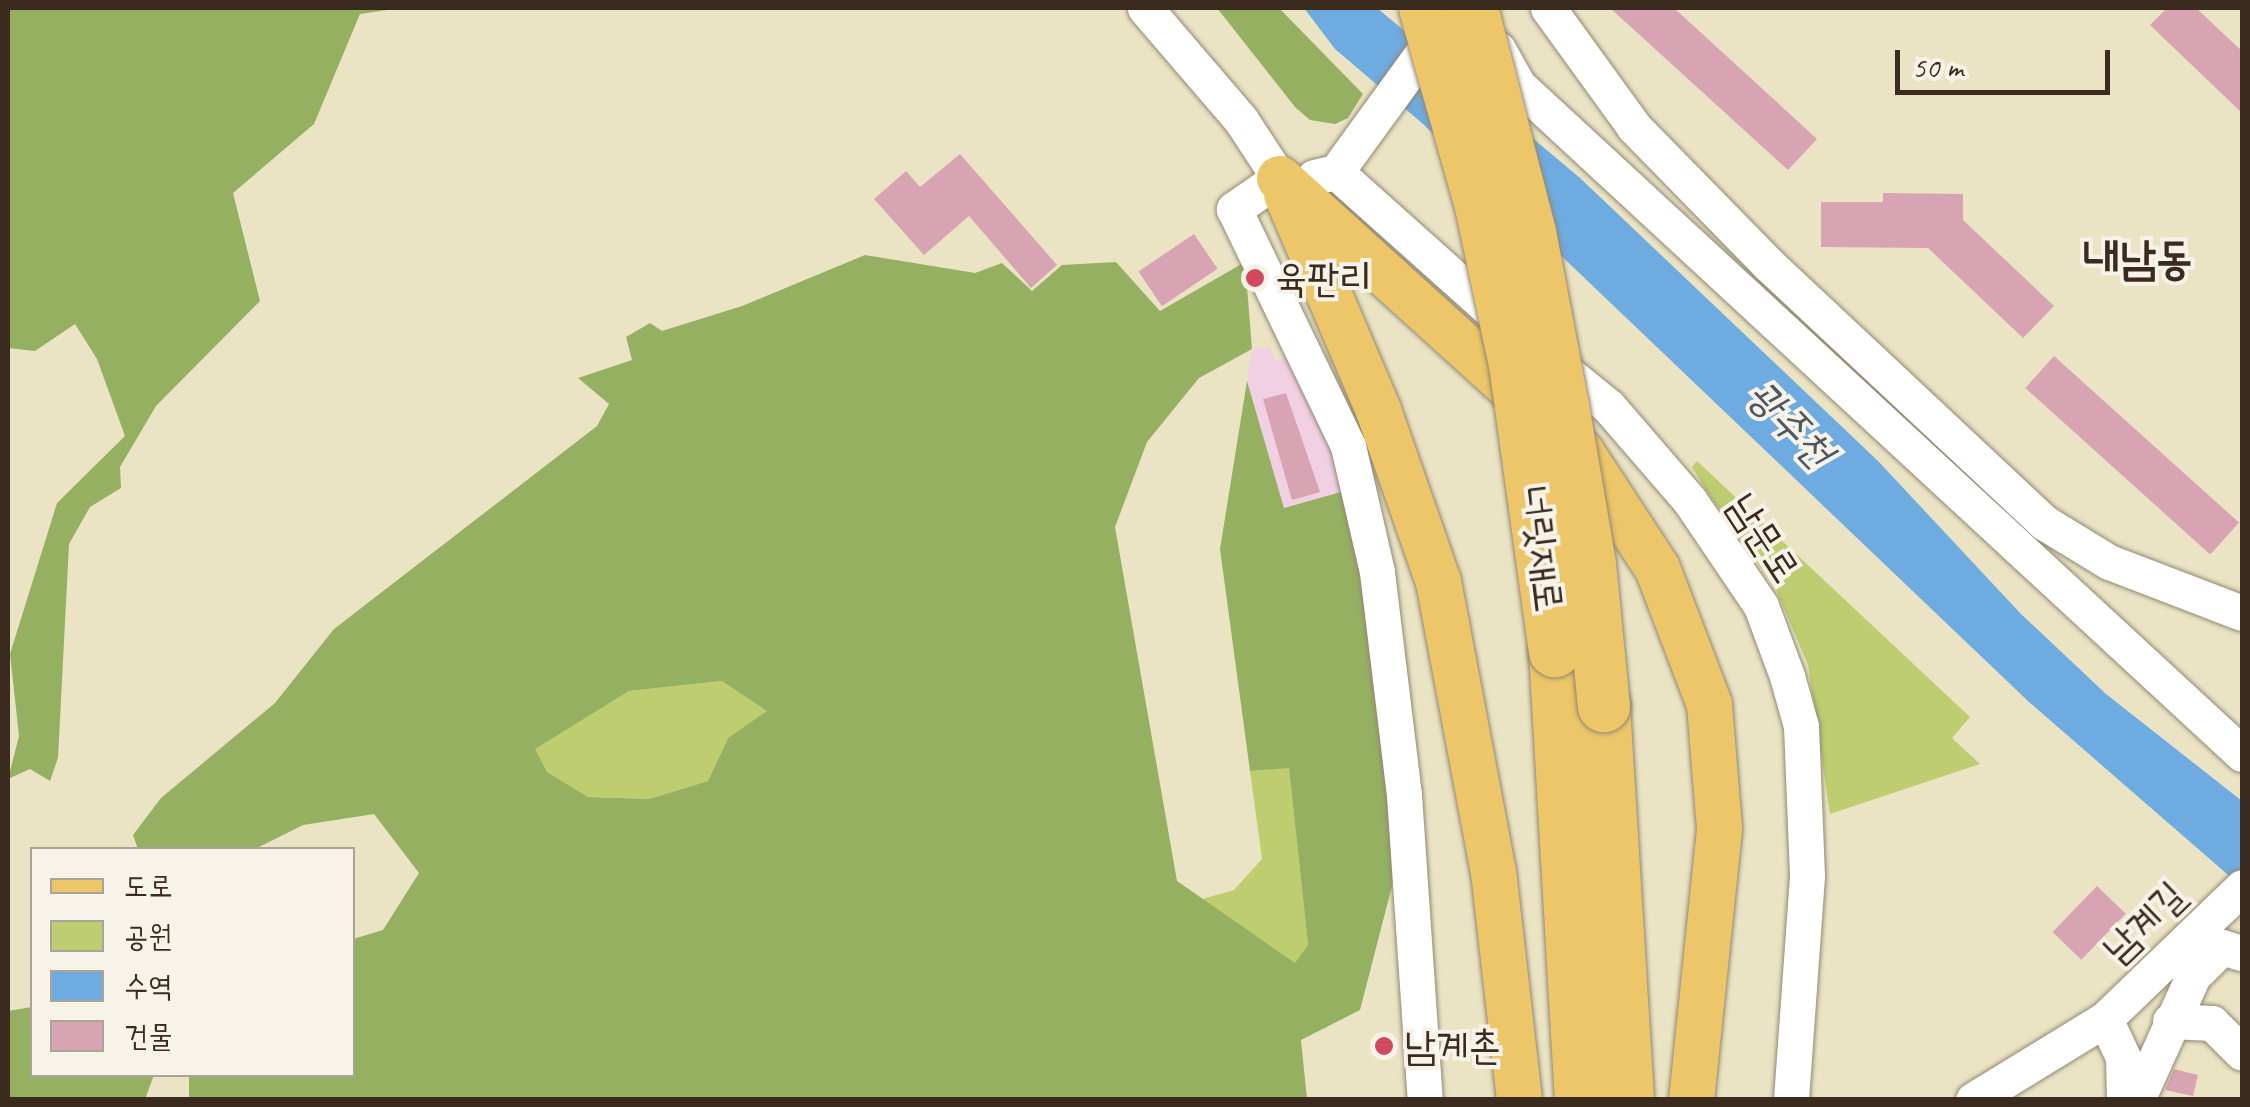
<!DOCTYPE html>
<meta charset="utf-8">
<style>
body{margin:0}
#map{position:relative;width:2250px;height:1107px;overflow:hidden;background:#eae4c5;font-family:Caveat,"Poor Story",sans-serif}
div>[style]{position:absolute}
.built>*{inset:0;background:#f1d0e3}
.green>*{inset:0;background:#bdcd6f}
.forest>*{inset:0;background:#96b062}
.water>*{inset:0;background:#6eabe0}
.building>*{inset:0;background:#d8a3b3;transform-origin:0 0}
.roads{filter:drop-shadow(0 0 2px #928772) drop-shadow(0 0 2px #928772)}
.minor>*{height:35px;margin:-17.5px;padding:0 17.5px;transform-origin:17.5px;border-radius:17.5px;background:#fff}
.major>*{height:45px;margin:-22.5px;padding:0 22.5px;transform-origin:22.5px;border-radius:22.5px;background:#ecc669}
.highway>*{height:52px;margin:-26px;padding:0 26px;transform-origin:26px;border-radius:26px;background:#ecc669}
.bridges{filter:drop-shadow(0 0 2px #928772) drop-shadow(0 0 2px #928772)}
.highway-bridge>*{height:52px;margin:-26px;padding:0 26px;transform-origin:26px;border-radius:26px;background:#ecc669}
.dots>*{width:28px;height:28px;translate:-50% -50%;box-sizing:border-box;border:5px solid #f7f3e8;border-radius:50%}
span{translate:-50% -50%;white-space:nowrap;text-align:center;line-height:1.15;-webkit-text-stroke:8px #f7f3e8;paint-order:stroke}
.poi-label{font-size:40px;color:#3b2a1e}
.left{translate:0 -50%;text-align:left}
.street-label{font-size:40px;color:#3b2a1e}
.water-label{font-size:42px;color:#4d5762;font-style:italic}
.quarter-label{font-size:45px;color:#3b2a1e;font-weight:700}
.frame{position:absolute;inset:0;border:10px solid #3b2a1e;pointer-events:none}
.legend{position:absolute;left:30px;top:847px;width:325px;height:230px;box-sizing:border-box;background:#f7f3e8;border:2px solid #aca397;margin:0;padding:12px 18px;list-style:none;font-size:30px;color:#3b2a1e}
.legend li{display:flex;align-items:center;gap:20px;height:50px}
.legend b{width:50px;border:2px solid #aca397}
.scale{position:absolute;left:1895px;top:50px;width:215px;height:45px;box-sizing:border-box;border:5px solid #3b2a1e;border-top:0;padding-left:12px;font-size:30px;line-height:35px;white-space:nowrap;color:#3b2a1e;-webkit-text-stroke:8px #f7f3e8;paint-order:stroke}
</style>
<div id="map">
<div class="built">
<i style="clip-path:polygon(1270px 347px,1275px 361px,1297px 353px,1348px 490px,1284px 508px,1247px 381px,1252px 349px)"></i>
</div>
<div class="green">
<i style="clip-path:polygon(1697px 461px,1970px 717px,1952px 738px,1980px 764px,1830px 814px,1808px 665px,1775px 587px,1706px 490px,1692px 467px)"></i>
<i style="clip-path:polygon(723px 681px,768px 711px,728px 738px,708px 781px,649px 799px,588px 797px,547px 772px,534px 749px,629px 691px)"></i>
<i style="clip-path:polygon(1289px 767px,1308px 945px,1296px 964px,1202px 899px,1234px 890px,1262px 859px,1250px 771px)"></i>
</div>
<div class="forest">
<i style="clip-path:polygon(8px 8px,401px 8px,360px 14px,314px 124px,233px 193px,260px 301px,156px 406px,120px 467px,121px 488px,90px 507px,69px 544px,58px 758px,50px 781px,30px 769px,8px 779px,19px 736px,10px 654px,57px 503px,125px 436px,97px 359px,75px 324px,35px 351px,8px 348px)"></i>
<i style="clip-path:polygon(1217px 8px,1279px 8px,1363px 94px,1348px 118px,1335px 124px,1310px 120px,1295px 107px)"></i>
<i style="clip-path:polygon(evenodd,865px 255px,975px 273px,1002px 263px,1032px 291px,1062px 265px,1116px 262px,1160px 311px,1245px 262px,1252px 349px,1199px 378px,1147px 442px,1115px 527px,1177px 881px,1295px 963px,1308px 945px,1289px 768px,1250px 771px,1220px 549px,1247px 381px,1284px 508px,1348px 490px,1399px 859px,1360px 1010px,1301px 1040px,1307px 1099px,189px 1100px,189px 1075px,352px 1074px,353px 939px,383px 930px,419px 873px,374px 814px,303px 825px,255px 849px,138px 849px,133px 835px,161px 798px,275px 703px,334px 629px,597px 426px,609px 404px,578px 378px,632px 360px,626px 337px,650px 323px,662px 331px,742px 306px,865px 255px,722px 681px,767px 711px,728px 738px,708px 781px,649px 799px,588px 797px,547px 772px,535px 749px,629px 691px,722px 681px)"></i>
<i style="clip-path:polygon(32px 1007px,32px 1074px,154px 1075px,145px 1099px,8px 1099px,8px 1011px)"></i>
</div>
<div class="water">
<i style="clip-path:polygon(1304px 8px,1377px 8px,1580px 178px,1878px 461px,2021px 614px,2106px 694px,2242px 801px,2242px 887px,2029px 702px,1423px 124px,1335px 49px)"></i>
</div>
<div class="building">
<i style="clip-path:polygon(1610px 8px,1674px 8px,1817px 139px,1788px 170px)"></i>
<i style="clip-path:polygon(2167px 8px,2196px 8px,2242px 51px,2242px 113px,2150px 25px)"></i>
<i style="clip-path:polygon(960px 154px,1057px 265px,1031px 288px,969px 216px,924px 255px,874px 199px,906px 171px,920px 187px)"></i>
<i style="clip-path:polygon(1883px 193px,1963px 194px,1963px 220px,2054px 306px,2023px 338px,1928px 248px,1821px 247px,1821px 202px,1883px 202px)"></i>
<i style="left:1194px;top:234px;width:42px;height:67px;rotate:56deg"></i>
<i style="left:2054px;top:356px;width:249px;height:43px;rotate:42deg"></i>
<i style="clip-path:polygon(1286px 393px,1320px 492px,1292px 500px,1263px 399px)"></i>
<i style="left:2097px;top:886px;width:40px;height:64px;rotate:44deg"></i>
<i style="clip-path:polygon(2174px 1069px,2198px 1075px,2193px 1096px,2165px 1090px)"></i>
</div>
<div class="roads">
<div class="minor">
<i style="left:1145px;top:8px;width:148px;rotate:49.4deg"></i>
<i style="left:1241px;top:120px;width:69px;rotate:56.8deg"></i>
<i style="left:1548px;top:8px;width:147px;rotate:54.1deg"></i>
<i style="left:1634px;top:127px;width:192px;rotate:45.6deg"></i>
<i style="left:1768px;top:264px;width:379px;rotate:43.1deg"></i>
<i style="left:2045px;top:523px;width:75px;rotate:31.4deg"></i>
<i style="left:2109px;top:562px;width:142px;rotate:21deg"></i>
<i style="left:1498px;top:49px;width:41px;rotate:60.9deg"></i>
<i style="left:1518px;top:85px;width:986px;rotate:42.74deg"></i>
<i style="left:1336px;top:172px;width:231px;rotate:41.8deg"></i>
<i style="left:1314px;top:177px;width:23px;rotate:-13deg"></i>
<i style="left:1336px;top:172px;width:180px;rotate:-54deg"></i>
<i style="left:1279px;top:178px;width:55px;rotate:145.4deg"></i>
<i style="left:1234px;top:209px;width:263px;rotate:64.3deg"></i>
<i style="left:1348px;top:446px;width:129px;rotate:77deg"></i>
<i style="left:1377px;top:572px;width:225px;rotate:83.1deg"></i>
<i style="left:1404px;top:795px;width:306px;rotate:86.1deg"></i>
<i style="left:1549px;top:358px;width:77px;rotate:39.2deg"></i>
<i style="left:1609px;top:407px;width:124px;rotate:49.2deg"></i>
<i style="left:1690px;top:501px;width:127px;rotate:55.9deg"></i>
<i style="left:1761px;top:606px;width:75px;rotate:69.6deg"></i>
<i style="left:1787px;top:676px;width:52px;rotate:74.4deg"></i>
<i style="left:1801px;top:726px;width:150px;rotate:87.7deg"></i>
<i style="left:1807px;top:876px;width:225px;rotate:94.1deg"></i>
<i style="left:2105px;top:1019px;width:42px;rotate:64.7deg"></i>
<i style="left:2123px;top:1057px;width:43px;rotate:88.7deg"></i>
<i style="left:2170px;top:1021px;width:42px;rotate:2.7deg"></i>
<i style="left:2212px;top:1023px;width:42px;rotate:45deg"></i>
<i style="left:1973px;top:1100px;width:155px;rotate:-31.5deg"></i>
<i style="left:2105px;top:1019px;width:190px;rotate:-43.9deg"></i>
<i style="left:2137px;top:1100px;width:136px;rotate:-65.7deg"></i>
<i style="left:2193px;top:976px;width:41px;rotate:-45deg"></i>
<i style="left:2222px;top:947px;width:21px;rotate:17deg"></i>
</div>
<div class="major">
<i style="left:1279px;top:178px;width:408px;rotate:42.2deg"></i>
<i style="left:1581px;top:452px;width:139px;rotate:56.8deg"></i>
<i style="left:1657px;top:568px;width:146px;rotate:69.1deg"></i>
<i style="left:1709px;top:704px;width:125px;rotate:85.4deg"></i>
<i style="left:1719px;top:829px;width:272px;rotate:95.9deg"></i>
<i style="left:1286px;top:194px;width:235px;rotate:66.9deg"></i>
<i style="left:1378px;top:410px;width:181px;rotate:70.7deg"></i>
<i style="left:1438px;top:581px;width:295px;rotate:79.3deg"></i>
<i style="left:1493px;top:871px;width:230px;rotate:83.5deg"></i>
</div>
<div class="highway">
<i style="left:1555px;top:651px;width:450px;rotate:86.7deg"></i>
<i style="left:1604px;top:706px;width:395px;rotate:86.5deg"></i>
</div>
</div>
<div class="bridges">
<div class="highway-bridge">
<i style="left:1425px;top:8px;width:206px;rotate:74.2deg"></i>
<i style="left:1481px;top:206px;width:162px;rotate:77.9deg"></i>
<i style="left:1515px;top:364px;width:290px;rotate:82.1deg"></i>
<i style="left:1472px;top:8px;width:231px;rotate:75.5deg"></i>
<i style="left:1530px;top:232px;width:177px;rotate:79.3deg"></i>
<i style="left:1563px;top:406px;width:160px;rotate:80.3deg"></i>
<i style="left:1590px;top:564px;width:143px;rotate:84.4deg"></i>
</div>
</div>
<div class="dots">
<i style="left:1255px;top:278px;background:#d1495b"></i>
<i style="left:1384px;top:1046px;background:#d1495b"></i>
</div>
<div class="poi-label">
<span class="left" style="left:1275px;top:278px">육판리</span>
<span class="left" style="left:1404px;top:1046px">남계촌</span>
</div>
<div class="street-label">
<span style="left:1764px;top:538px;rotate:57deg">남문로</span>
<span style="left:1542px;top:548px;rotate:83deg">너릿재로</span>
<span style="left:2144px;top:922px;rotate:-44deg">남계길</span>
</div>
<div class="water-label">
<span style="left:1790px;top:424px;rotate:46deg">광주천</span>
</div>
<div class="quarter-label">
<span style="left:2138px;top:259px">내남동</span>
</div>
<div class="frame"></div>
<ul class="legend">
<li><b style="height:12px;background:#ecc669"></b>도로</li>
<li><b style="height:28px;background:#bdcd6f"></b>공원</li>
<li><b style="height:28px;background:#6eabe0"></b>수역</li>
<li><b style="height:28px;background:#d8a3b3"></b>건물</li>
</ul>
<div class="scale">50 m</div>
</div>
